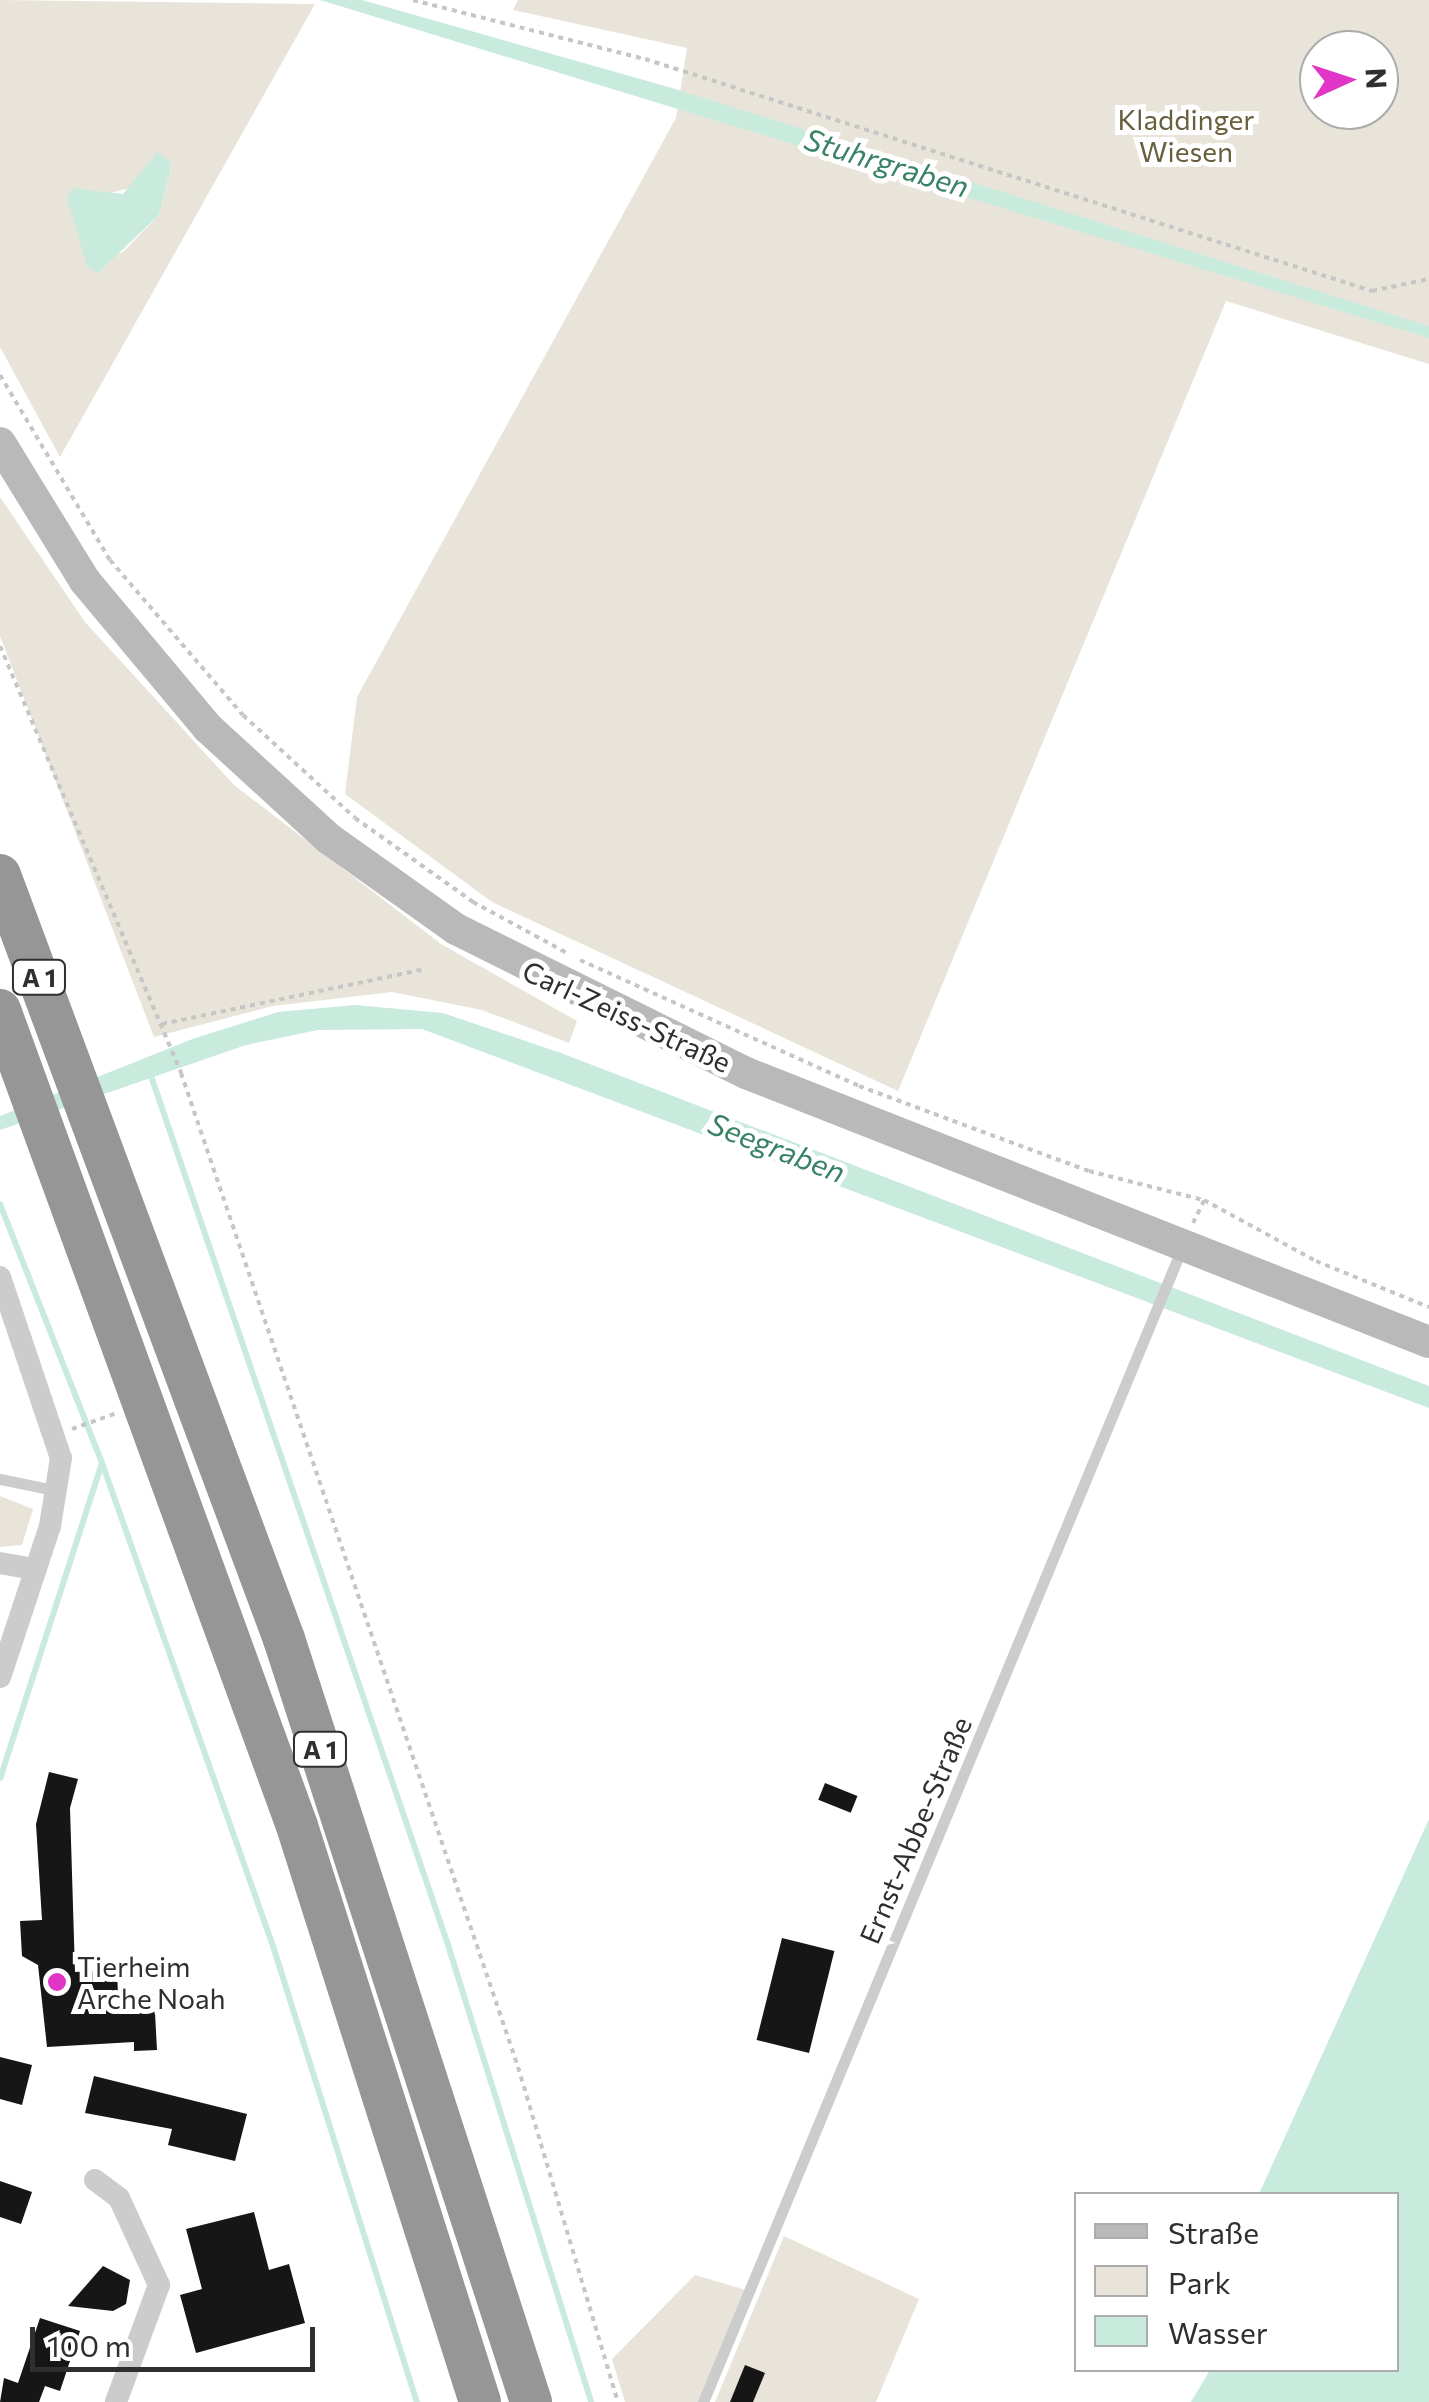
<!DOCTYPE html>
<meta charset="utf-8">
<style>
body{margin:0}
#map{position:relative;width:1429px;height:2402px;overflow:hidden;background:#fff;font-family:Commissioner,sans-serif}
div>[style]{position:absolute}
.green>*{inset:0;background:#e9e4da}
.water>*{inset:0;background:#c9ebde}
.stream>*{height:6px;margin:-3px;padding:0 3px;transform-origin:3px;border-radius:3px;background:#c9ebde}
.building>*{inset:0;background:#161616;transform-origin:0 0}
.path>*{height:4px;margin-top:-2px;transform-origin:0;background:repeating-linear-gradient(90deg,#c6c6c6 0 5px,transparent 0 10px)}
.lane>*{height:11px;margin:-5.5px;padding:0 5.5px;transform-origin:5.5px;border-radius:5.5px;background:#ccc}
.street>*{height:22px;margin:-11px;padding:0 11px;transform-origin:11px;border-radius:11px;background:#ccc}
.secondary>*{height:32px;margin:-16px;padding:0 16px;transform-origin:16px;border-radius:16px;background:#b9b9b9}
.highway>*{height:42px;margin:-21px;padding:0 21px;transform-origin:21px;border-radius:21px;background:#969696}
.dots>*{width:28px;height:28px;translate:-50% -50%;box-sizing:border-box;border:5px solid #fff;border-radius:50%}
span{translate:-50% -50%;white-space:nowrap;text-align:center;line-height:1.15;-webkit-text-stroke:10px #fff;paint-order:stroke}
.shield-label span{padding:2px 8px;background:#fff;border:2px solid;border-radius:8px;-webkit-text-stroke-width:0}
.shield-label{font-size:25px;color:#2f2f2f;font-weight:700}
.park-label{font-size:28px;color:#695f3d}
.street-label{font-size:28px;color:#2f2f2f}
.poi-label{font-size:28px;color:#2f2f2f}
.left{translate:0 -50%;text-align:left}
.water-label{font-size:30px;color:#3a8266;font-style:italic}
.legend{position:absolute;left:1074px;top:2192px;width:325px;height:180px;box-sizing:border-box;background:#fff;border:2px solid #acacac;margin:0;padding:12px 18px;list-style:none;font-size:30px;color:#2f2f2f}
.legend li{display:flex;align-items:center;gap:20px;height:50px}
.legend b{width:50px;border:2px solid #acacac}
.north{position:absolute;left:1299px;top:30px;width:100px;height:100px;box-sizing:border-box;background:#fff;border:2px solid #acacac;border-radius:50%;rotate:87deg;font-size:28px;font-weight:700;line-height:40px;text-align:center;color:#2f2f2f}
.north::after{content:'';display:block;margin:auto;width:35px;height:45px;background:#e135c7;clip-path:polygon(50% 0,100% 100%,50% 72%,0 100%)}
.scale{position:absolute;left:30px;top:2327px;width:285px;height:45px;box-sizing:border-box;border:5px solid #2f2f2f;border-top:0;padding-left:12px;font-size:30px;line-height:35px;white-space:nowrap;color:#2f2f2f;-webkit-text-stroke:8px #fff;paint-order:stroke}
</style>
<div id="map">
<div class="green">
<i style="clip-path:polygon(evenodd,0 0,315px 4px,60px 457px,0 347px,0 0,157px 153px,172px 163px,159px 215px,123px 252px,87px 266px,98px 196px,134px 187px,157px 153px)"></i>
<i style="clip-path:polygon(evenodd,518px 0,1429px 0,1429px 364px,1226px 301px,898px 1091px,492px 902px,345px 794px,357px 697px,676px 118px,687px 48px,513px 10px,518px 0,1319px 50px,1379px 50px,1379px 110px,1319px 110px,1319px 50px)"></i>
<i style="clip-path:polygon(0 497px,85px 622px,234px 785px,441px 944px,577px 1021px,569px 1043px,482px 1010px,392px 992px,273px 1006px,154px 1037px,0 636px)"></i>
<i style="clip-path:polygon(0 1496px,33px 1509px,22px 1545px,0 1547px)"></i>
<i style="clip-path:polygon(784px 2236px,919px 2299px,876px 2402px,715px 2402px)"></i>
<i style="clip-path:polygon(695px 2275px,746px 2290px,698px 2402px,625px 2402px,612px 2359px)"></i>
</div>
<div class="water">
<i style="clip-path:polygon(320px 0,362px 0,672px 88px,1429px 326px,1429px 338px)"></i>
<i style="clip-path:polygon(157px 152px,172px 163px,159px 215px,98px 273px,87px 266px,67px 198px,72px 188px,123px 194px)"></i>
<i style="clip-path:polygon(355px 1005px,443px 1013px,561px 1053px,1429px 1386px,1429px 1408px,422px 1029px,318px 1030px,246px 1045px,0 1130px,0 1116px,195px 1038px,278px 1012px)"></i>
<i style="clip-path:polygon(1429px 1819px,1429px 2402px,1191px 2402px,1210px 2370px,1396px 2370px,1396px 2194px,1259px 2194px)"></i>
</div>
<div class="stream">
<i style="left:149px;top:1070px;width:925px;rotate:71.13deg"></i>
<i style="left:448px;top:1945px;width:479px;rotate:72.6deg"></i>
<i style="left:0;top:1204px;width:278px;rotate:68.5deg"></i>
<i style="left:102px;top:1463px;width:331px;rotate:107.9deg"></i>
<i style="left:102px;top:1463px;width:512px;rotate:70.5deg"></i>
<i style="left:273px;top:1946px;width:478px;rotate:72.5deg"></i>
</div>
<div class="building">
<i style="clip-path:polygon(49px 1772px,78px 1779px,70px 1808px,75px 1972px,117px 1970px,118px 1995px,154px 1994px,157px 2050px,134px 2051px,134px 2042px,47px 2047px,38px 1965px,22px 1956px,20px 1921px,42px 1920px,36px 1824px)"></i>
<i style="left:825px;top:1783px;width:35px;height:18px;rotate:22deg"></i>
<i style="left:782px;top:1938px;width:54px;height:105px;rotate:14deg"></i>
<i style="clip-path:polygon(0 2057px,32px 2065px,22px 2105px,0 2099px)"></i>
<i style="clip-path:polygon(94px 2076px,247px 2114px,235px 2161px,168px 2145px,172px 2129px,85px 2113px)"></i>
<i style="clip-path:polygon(0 2181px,32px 2192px,21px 2224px,0 2217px)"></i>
<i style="clip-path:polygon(254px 2212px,269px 2270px,289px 2264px,305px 2323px,196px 2353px,180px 2295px,202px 2289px,186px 2229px)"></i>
<i style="clip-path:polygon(103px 2266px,130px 2280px,126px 2304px,113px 2311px,68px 2306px)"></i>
<i style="clip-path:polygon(40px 2318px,80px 2331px,60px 2391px,45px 2386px,39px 2402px,0 2402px,4px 2378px,18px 2383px)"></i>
<i style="clip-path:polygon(745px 2365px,765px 2373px,753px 2402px,730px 2402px)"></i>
</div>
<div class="path">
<i style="left:413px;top:0;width:239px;rotate:14.3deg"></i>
<i style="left:645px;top:59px;width:763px;rotate:17.7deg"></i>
<i style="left:1372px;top:291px;width:58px;rotate:-11.9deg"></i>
<i style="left:0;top:375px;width:215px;rotate:59.3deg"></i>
<i style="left:110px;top:560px;width:204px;rotate:49.4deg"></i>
<i style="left:243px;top:715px;width:152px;rotate:42.6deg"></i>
<i style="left:355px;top:818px;width:145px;rotate:35.4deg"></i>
<i style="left:473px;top:902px;width:107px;rotate:28.5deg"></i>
<i style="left:0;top:646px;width:464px;rotate:67deg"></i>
<i style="left:181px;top:1073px;width:1050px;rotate:71.27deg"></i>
<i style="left:518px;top:2067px;width:350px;rotate:73.4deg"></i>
<i style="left:580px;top:960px;width:306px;rotate:24.3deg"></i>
<i style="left:859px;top:1086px;width:245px;rotate:20.3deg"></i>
<i style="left:1089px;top:1171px;width:119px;rotate:14.2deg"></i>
<i style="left:1204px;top:1200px;width:128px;rotate:28.6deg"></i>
<i style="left:1316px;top:1261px;width:122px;rotate:22.2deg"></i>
<i style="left:162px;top:1024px;width:269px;rotate:-11.8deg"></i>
<i style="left:1193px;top:1223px;width:25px;rotate:-64deg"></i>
<i style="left:72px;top:1429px;width:45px;rotate:-19.7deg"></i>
</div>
<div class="lane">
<i style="left:0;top:1479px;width:59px;rotate:11.7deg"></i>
<i style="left:703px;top:2402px;width:1247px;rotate:-67.46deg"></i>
</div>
<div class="street">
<i style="left:0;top:1277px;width:191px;rotate:71.4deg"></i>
<i style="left:61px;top:1458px;width:69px;rotate:99.2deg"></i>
<i style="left:50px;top:1526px;width:159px;rotate:108.3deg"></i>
<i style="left:0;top:1563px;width:36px;rotate:10deg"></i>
<i style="left:95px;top:2180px;width:30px;rotate:37deg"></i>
<i style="left:119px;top:2198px;width:96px;rotate:65.3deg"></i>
<i style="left:159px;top:2285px;width:125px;rotate:110.2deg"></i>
</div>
<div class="secondary">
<i style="left:0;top:443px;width:162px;rotate:58.4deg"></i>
<i style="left:85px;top:581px;width:192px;rotate:50.1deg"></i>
<i style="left:208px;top:728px;width:163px;rotate:42.5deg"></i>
<i style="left:328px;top:838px;width:157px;rotate:35.4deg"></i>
<i style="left:456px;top:929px;width:324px;rotate:26.4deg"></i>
<i style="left:746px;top:1073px;width:734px;rotate:21.5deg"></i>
</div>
<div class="highway">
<i style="left:0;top:875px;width:815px;rotate:69.61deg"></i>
<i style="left:284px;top:1639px;width:802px;rotate:72.06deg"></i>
<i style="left:0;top:1010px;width:868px;rotate:70deg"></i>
<i style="left:297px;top:1826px;width:604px;rotate:72.37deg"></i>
</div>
<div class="dots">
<i style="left:57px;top:1982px;background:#e135c7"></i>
</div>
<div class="shield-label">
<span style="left:39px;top:977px">A 1</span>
<span style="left:320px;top:1749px">A 1</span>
</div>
<div class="park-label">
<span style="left:1186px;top:135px">Kladdinger<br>Wiesen</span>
</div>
<div class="street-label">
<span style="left:627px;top:1016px;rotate:25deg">Carl-Zeiss-Straße</span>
<span style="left:915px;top:1830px;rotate:-67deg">Ernst-Abbe-Straße</span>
</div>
<div class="poi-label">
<span class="left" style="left:77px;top:1982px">Tierheim<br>Arche Noah</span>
</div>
<div class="water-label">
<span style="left:887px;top:162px;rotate:17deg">Stuhrgraben</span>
<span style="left:777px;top:1147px;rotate:21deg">Seegraben</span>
</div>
<ul class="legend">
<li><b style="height:12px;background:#b9b9b9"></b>Straße</li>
<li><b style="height:28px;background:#e9e4da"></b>Park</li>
<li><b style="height:28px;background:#c9ebde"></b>Wasser</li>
</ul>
<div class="north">N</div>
<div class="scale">100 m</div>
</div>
